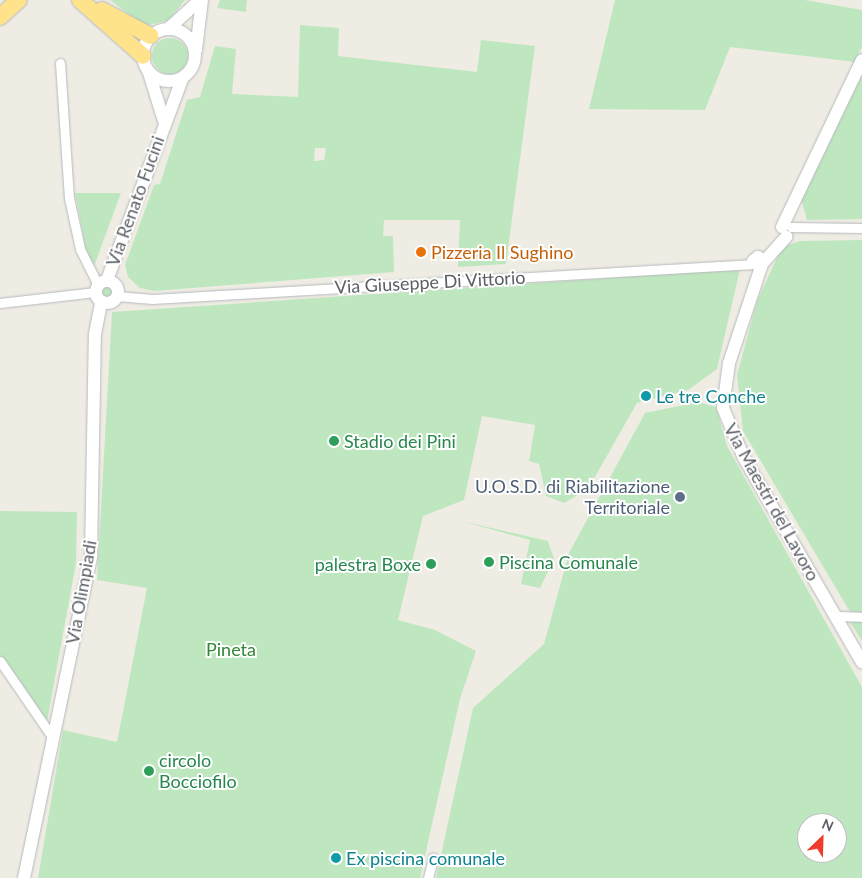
<!DOCTYPE html>
<style>
body{margin:0}
#map{position:relative;width:862px;height:878px;overflow:hidden;background:#efece3;font-family:Lato,sans-serif}
div>[style]{position:absolute}
.green>*{inset:0;background:#bfe7bf}
.round{border-radius:50%}
.roads{filter:drop-shadow(0 0 1px #b6b9be) drop-shadow(0 0 1px #b6b9be)}
.street>*{height:9px;margin:-4.5px;padding:0 4.5px;transform-origin:4.5px;border-radius:4.5px;background:#fff}
.secondary>*{height:12px;margin:-6px;padding:0 6px;transform-origin:6px;border-radius:6px;background:#fff}
.secondary>.ring{margin:-6px;padding:0;box-sizing:content-box;background:none;border:12px solid #fff;border-radius:50%}
.highway>*{height:16px;margin:-8px;padding:0 8px;transform-origin:8px;border-radius:8px;background:#ffe38a}
.dots>*{width:14px;height:14px;translate:-50% -50%;box-sizing:border-box;border:2px solid #fff;border-radius:50%}
span{translate:-50% -50%;white-space:nowrap;text-align:center;line-height:1.15;-webkit-text-stroke:4px #fff;paint-order:stroke}
.street-label{font-size:18px;color:#5b5f65}
.food-label{font-size:18px;color:#c56008}
.left{translate:0 -50%;text-align:left}
.culture-label{font-size:18px;color:#0d838f}
.leisure-label{font-size:18px;color:#27864d}
.right{translate:-100% -50%;text-align:right}
.service-label{font-size:18px;color:#4e5e75}
.park-label{font-size:18px;color:#328637}
.north{position:absolute;left:797px;top:813px;width:50px;height:50px;box-sizing:border-box;background:#fff;border:1px solid #bdbfc1;border-radius:50%;rotate:24deg;font-size:14px;font-weight:700;line-height:20px;text-align:center;color:#5b5f65}
.north::after{content:'';display:block;margin:auto;width:18px;height:22px;background:#ef3b29;clip-path:polygon(50% 0,100% 100%,50% 72%,0 100%)}
</style>
<div id="map">
<div class="green">
<i style="clip-path:polygon(110px 0,185px 0,169px 20px,145px 26px)"></i>
<i style="clip-path:polygon(220px 0,247px 0,246px 12px,217px 8px)"></i>
<i style="clip-path:polygon(615px 0,805px 0,862px 10px,862px 46px,855px 62px,730px 47px,705px 110px,589px 109px)"></i>
<i style="clip-path:polygon(evenodd,300px 25px,339px 28px,338px 56px,477px 72px,481px 40px,535px 46px,506px 264px,458px 267px,460px 220px,384px 220px,383px 236px,393px 236px,394px 272px,154px 291px,140px 288px,128px 277px,125px 265px,154px 185px,160px 184px,187px 100px,200px 97px,215px 46px,236px 49px,232px 94px,298px 97px,300px 25px,315px 148px,326px 148px,324px 160px,314px 161px,315px 148px)"></i>
<i class="round" style="left:152px;top:38px;width:36px;height:36px"></i>
<i style="clip-path:polygon(862px 74px,862px 219px,807px 220px,800px 196px)"></i>
<i style="clip-path:polygon(75px 193px,121px 193px,93px 269px,88px 259px)"></i>
<i style="clip-path:polygon(862px 240px,862px 612px,850px 612px,743px 431px,737px 375px,757px 301px,782px 247px,800px 241px)"></i>
<i style="clip-path:polygon(740px 269px,717px 369px,688px 390px,637px 403px,588px 489px,564px 503px,546px 496px,539px 464px,529px 461px,535px 425px,482px 416px,464px 500px,423px 516px,398px 620px,435px 630px,476px 651px,460px 699px,420px 878px,38px 878px,63px 730px,117px 742px,147px 588px,97px 580px,112px 312px)"></i>
<i class="round" style="left:100px;top:285px;width:14px;height:14px"></i>
<i style="clip-path:polygon(evenodd,699px 402px,716px 407px,727px 446px,862px 687px,862px 878px,436px 878px,473px 708px,544px 644px,569px 553px,645px 413px,699px 402px,807px 823px,837px 823px,837px 853px,807px 853px,807px 823px)"></i>
<i style="clip-path:polygon(0 511px,77px 512px,76px 563px,46px 727px,0 661px)"></i>
<i style="clip-path:polygon(461px 521px,548px 541px,554px 559px,540px 588px,521px 584px,530px 540px)"></i>
<i style="clip-path:polygon(850px 622px,862px 622px,862px 641px)"></i>
</div>
<div class="roads">
<div class="street">
<i style="left:60px;top:63px;width:135px;rotate:86.2deg"></i>
<i style="left:69px;top:198px;width:52px;rotate:77.8deg"></i>
<i style="left:80px;top:249px;width:40px;rotate:63.4deg"></i>
<i style="left:791px;top:227px;width:71px;rotate:0.8deg"></i>
<i style="left:117px;top:296px;width:35px;rotate:5deg"></i>
<i style="left:152px;top:299px;width:603px;rotate:-3.33deg"></i>
<i style="left:0;top:303px;width:96px;rotate:-6.6deg"></i>
<i style="left:836px;top:616px;width:26px;rotate:2deg"></i>
<i style="left:0;top:661px;width:93px;rotate:55.5deg"></i>
<i style="left:428px;top:878px;width:21px;rotate:-76deg"></i>
</div>
<div class="secondary">
<i class="ring" style="left:143px;top:29px;width:40px;height:40px"></i>
<i style="left:168px;top:29px;width:43px;rotate:-42.2deg"></i>
<i style="left:196px;top:50px;width:50px;rotate:-83.2deg"></i>
<i style="left:149px;top:73px;width:50px;rotate:72.6deg"></i>
<i style="left:782px;top:227px;width:185px;rotate:-64.4deg"></i>
<i style="left:763px;top:262px;width:7px;rotate:-135deg"></i>
<i style="left:758px;top:257px;width:6px;rotate:141deg"></i>
<i style="left:753px;top:261px;width:9px;rotate:27deg"></i>
<i style="left:761px;top:265px;width:38px;rotate:-48deg"></i>
<i style="left:762px;top:264px;width:104px;rotate:108.4deg"></i>
<i style="left:729px;top:363px;width:45px;rotate:97.6deg"></i>
<i style="left:723px;top:408px;width:54px;rotate:67.2deg"></i>
<i style="left:744px;top:458px;width:236px;rotate:60deg"></i>
<i style="left:107px;top:280px;width:215px;rotate:-69.5deg"></i>
<i class="ring" style="left:96px;top:281px;width:10px;height:10px"></i>
<i style="left:24px;top:878px;width:329px;rotate:-78.2deg"></i>
<i style="left:91px;top:556px;width:222px;rotate:-89deg"></i>
<i style="left:95px;top:334px;width:33px;rotate:-79deg"></i>
</div>
<div class="highway">
<i style="left:80px;top:0;width:84px;rotate:41.6deg"></i>
<i style="left:102px;top:10px;width:55px;rotate:28deg"></i>
<i style="left:0;top:17px;width:25px;rotate:-42deg"></i>
</div>
</div>
<div class="dots">
<i style="left:421px;top:252px;background:#e8710a"></i>
<i style="left:646px;top:396px;background:#0f9aa8"></i>
<i style="left:334px;top:441px;background:#2e9e5b"></i>
<i style="left:680px;top:497px;background:#5c6f8a"></i>
<i style="left:489px;top:562px;background:#2e9e5b"></i>
<i style="left:431px;top:564px;background:#2e9e5b"></i>
<i style="left:149px;top:771px;background:#2e9e5b"></i>
<i style="left:336px;top:858px;background:#0f9aa8"></i>
</div>
<div class="street-label">
<span style="left:135px;top:201px;rotate:-70deg">Via Renato Fucini</span>
<span style="left:430px;top:282px;rotate:-3deg">Via Giuseppe Di Vittorio</span>
<span style="left:772px;top:502px;rotate:61deg">Via Maestri del Lavoro</span>
<span style="left:81px;top:592px;rotate:-80deg">Via Olimpiadi</span>
</div>
<div class="food-label">
<span class="left" style="left:431px;top:252px">Pizzeria Il Sughino</span>
</div>
<div class="culture-label">
<span class="left" style="left:656px;top:396px">Le tre Conche</span>
<span class="left" style="left:346px;top:858px">Ex piscina comunale</span>
</div>
<div class="leisure-label">
<span class="left" style="left:344px;top:441px">Stadio dei Pini</span>
<span class="left" style="left:499px;top:562px">Piscina Comunale</span>
<span class="right" style="left:421px;top:564px">palestra Boxe</span>
<span class="left" style="left:159px;top:771px">circolo<br>Bocciofilo</span>
</div>
<div class="service-label">
<span class="right" style="left:670px;top:497px">U.O.S.D. di Riabilitazione<br>Territoriale</span>
</div>
<div class="park-label">
<span style="left:231px;top:649px">Pineta</span>
</div>
<div class="north">N</div>
</div>
